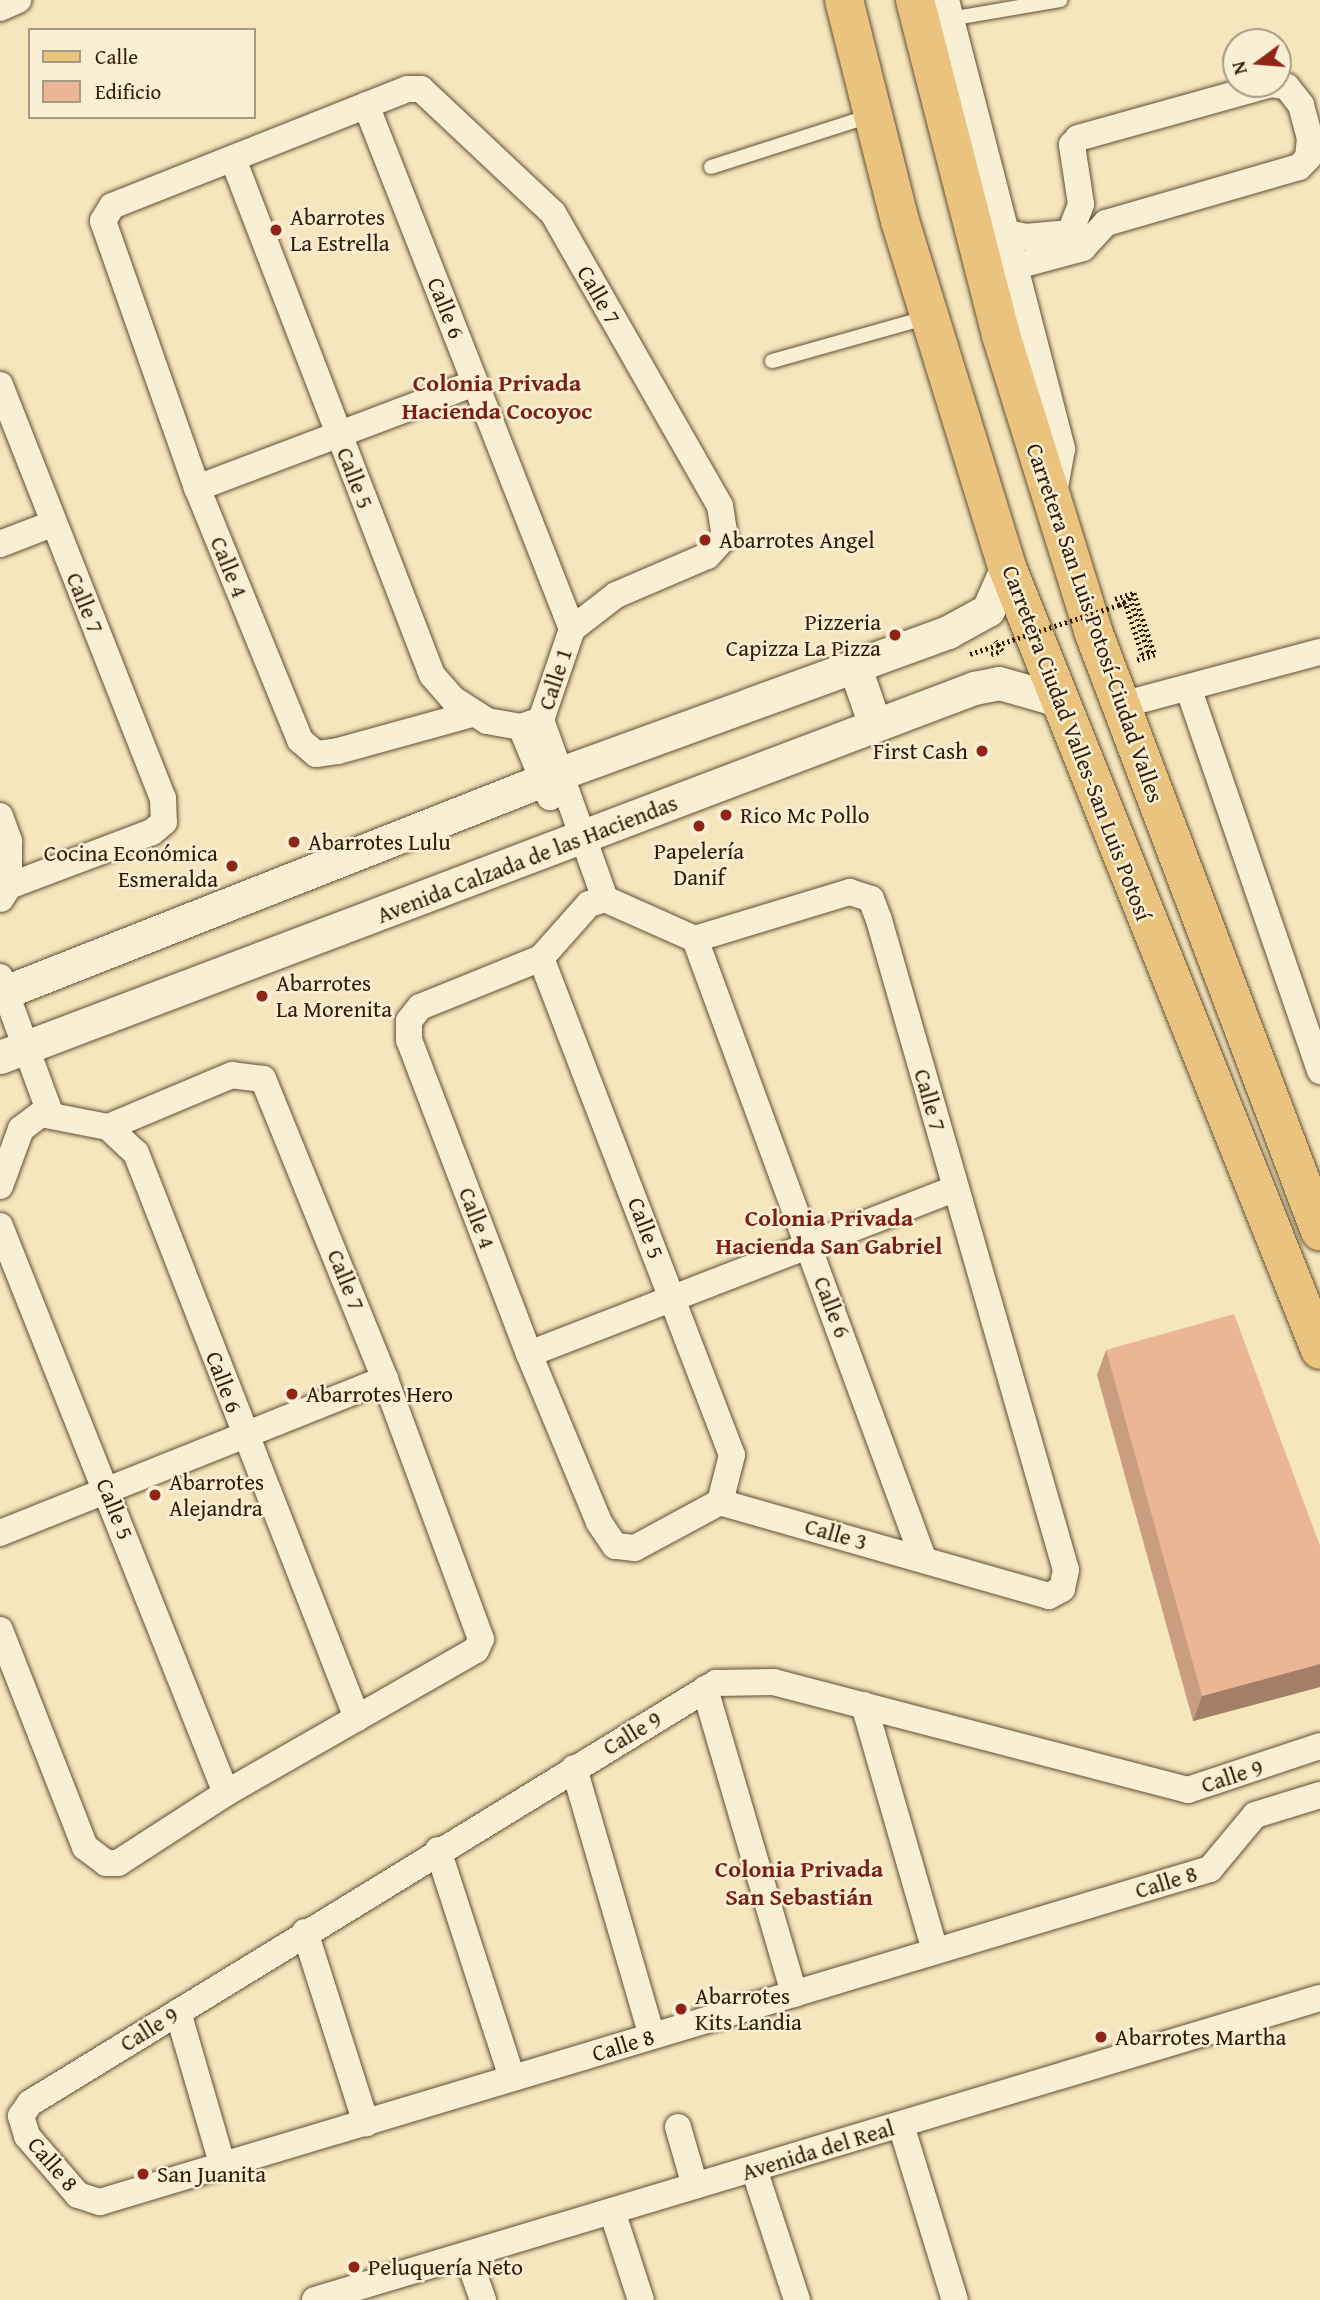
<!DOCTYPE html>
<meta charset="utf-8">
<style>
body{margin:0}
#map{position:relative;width:1320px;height:2300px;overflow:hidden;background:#f5e6bd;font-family:"Gentium Book Plus",serif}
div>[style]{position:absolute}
.path>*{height:4.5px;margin-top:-2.25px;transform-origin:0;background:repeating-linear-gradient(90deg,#311b07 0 2px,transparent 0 5.5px)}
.roads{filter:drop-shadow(0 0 2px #624e34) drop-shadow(0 0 2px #624e34)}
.service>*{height:14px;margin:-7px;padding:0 7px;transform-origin:7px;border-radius:7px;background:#f8efd4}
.minor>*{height:26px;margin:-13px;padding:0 13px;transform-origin:13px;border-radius:13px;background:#f8efd4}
.tertiary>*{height:33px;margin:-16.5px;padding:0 16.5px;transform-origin:16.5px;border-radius:16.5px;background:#f8efd4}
.primary>*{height:38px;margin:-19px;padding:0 19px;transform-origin:19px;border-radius:19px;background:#eac37e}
.path-bridge>*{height:4.5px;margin-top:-2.25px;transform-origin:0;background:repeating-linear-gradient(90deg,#311b07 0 2px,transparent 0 5.5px)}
.wall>*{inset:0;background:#ca9d80}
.shaded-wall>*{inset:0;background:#a47f68}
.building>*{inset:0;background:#ebb695}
.dots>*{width:19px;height:19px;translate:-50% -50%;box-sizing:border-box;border:4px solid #f8efd4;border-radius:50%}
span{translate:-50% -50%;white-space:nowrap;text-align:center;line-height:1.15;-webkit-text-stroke:5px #f8efd4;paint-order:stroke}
.poi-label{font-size:23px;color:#311b07}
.left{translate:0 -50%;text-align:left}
.right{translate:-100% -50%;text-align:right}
.street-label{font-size:23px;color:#311b07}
.neighbourhood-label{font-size:24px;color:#7a1f14;font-weight:700}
.legend{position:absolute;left:28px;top:28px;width:228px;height:91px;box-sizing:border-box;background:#f8efd4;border:2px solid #a89a82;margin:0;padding:9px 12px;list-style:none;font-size:21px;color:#311b07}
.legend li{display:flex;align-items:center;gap:14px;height:35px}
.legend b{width:35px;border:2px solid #a89a82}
.north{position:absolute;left:1222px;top:28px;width:70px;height:70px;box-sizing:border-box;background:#f8efd4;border:2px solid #a89a82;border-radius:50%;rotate:254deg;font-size:19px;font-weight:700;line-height:28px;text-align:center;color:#311b07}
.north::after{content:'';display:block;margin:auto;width:24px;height:32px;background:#8f2418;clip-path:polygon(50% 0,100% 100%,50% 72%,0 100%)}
</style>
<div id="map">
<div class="path">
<i style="left:1115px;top:599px;width:20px;rotate:-18deg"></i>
<i style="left:1134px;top:593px;width:65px;rotate:71.3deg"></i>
<i style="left:1155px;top:655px;width:19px;rotate:164deg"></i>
<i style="left:1119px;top:605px;width:13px;rotate:-32deg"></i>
<i style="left:1130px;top:598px;width:58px;rotate:70.9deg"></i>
<i style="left:1149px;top:653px;width:7px;rotate:164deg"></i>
<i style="left:1142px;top:655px;width:55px;rotate:-108.1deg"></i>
<i style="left:970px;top:654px;width:28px;rotate:-18deg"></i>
<i style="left:991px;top:654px;width:11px;rotate:-15deg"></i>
<i style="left:1002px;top:651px;width:12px;rotate:-125deg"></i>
</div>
<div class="roads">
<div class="service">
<i style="left:950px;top:19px;width:112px;rotate:-9.8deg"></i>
<i style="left:711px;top:167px;width:170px;rotate:-17.8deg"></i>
<i style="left:772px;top:361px;width:163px;rotate:-15.7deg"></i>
</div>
<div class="minor">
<i style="left:946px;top:0;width:464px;rotate:75.5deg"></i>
<i style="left:1062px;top:449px;width:45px;rotate:100.3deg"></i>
<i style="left:0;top:8px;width:20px;rotate:-24deg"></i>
<i style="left:366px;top:105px;width:563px;rotate:68.54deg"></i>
<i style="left:233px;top:159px;width:553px;rotate:68.91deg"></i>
<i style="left:432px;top:675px;width:32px;rotate:49deg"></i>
<i style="left:453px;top:699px;width:40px;rotate:32.9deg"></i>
<i style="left:487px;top:721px;width:35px;rotate:10deg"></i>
<i style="left:521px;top:727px;width:21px;rotate:-19deg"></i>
<i style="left:1004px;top:232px;width:22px;rotate:13deg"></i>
<i style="left:1025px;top:237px;width:45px;rotate:-5.1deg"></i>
<i style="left:1070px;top:233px;width:31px;rotate:-69deg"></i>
<i style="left:1081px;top:204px;width:60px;rotate:-98.7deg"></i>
<i style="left:1072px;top:145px;width:9px;rotate:-49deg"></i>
<i style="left:1078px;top:138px;width:201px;rotate:-15.6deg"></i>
<i style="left:1272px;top:84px;width:15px;rotate:11deg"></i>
<i style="left:1287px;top:87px;width:23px;rotate:52deg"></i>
<i style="left:1301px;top:105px;width:34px;rotate:75deg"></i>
<i style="left:1310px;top:138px;width:20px;rotate:96deg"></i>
<i style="left:1308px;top:158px;width:13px;rotate:135deg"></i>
<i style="left:1299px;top:167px;width:201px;rotate:163.8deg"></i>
<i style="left:1106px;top:223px;width:34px;rotate:133deg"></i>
<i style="left:1083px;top:248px;width:73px;rotate:164.8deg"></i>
<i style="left:0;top:385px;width:444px;rotate:68.5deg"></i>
<i style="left:163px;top:798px;width:24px;rotate:88deg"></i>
<i style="left:164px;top:822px;width:16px;rotate:140deg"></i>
<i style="left:152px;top:832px;width:153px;rotate:159.3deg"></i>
<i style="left:197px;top:488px;width:297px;rotate:-20.7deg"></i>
<i style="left:0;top:544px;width:56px;rotate:-21deg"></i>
<i style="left:1189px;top:690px;width:403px;rotate:71deg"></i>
<i style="left:1118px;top:706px;width:209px;rotate:-15deg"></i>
<i style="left:472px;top:714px;width:139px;rotate:164.6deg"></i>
<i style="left:338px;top:751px;width:22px;rotate:172deg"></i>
<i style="left:316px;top:754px;width:21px;rotate:-139deg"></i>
<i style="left:300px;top:740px;width:272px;rotate:-112.2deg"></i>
<i style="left:197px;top:488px;width:283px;rotate:-109.4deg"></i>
<i style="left:103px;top:221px;width:17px;rotate:-59deg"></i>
<i style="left:112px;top:206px;width:318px;rotate:-21.6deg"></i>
<i style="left:408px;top:89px;width:13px"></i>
<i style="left:421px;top:89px;width:181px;rotate:43.2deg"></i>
<i style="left:553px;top:213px;width:337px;rotate:60.3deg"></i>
<i style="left:720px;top:506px;width:31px;rotate:81deg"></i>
<i style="left:725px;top:537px;width:26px;rotate:133deg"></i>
<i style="left:707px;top:556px;width:99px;rotate:156.8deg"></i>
<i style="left:616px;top:595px;width:56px;rotate:142.3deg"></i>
<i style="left:572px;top:629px;width:96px;rotate:108.8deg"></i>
<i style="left:541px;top:720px;width:190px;rotate:70.3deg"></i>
<i style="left:521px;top:727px;width:76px;rotate:67.5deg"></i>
<i style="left:0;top:816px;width:27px;rotate:70deg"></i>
<i style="left:9px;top:841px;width:45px;rotate:90deg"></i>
<i style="left:9px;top:886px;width:15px;rotate:122deg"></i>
<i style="left:850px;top:892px;width:22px;rotate:18deg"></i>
<i style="left:871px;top:899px;width:22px;rotate:69deg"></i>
<i style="left:879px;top:920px;width:676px;rotate:73.95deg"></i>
<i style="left:1066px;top:1570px;width:19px;rotate:102deg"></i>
<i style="left:1062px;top:1589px;width:15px;rotate:152deg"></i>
<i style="left:1049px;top:1596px;width:342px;rotate:-164.1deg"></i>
<i style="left:720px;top:1502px;width:97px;rotate:151.6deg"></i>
<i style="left:635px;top:1548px;width:20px;rotate:-174deg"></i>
<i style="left:615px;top:1546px;width:29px;rotate:-124deg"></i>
<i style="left:599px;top:1522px;width:182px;rotate:-112.6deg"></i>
<i style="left:529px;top:1354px;width:336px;rotate:-110.9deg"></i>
<i style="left:409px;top:1040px;width:19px;rotate:-90deg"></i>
<i style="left:409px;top:1021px;width:18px;rotate:-52deg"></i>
<i style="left:420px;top:1007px;width:131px;rotate:-22deg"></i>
<i style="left:541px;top:958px;width:72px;rotate:-48.4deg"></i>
<i style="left:589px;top:904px;width:17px;rotate:-17deg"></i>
<i style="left:605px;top:899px;width:98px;rotate:24deg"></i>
<i style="left:695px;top:939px;width:162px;rotate:-16.9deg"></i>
<i style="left:695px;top:939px;width:660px;rotate:69.78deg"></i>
<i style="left:541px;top:958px;width:532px;rotate:68.98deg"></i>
<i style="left:732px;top:1455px;width:49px;rotate:104.3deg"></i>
<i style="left:0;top:977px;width:145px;rotate:69.8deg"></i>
<i style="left:0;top:1186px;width:61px;rotate:-69.8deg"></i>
<i style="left:21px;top:1129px;width:25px;rotate:-37deg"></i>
<i style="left:41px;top:1114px;width:68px;rotate:11deg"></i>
<i style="left:108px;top:1127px;width:38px;rotate:43deg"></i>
<i style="left:136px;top:1153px;width:607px;rotate:68.64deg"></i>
<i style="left:0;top:1226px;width:610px;rotate:68.27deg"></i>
<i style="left:529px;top:1354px;width:457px;rotate:-21.2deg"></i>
<i style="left:0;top:1533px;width:415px;rotate:-21.8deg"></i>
<i style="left:0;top:1630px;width:233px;rotate:68.6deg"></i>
<i style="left:85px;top:1847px;width:26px;rotate:37deg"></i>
<i style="left:106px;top:1863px;width:12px"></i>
<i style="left:118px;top:1863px;width:129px;rotate:-32.9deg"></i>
<i style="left:226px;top:1793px;width:288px;rotate:-29.8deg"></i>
<i style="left:476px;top:1650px;width:12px;rotate:-66deg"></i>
<i style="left:481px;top:1639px;width:277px;rotate:-110.3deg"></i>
<i style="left:385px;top:1379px;width:324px;rotate:-112.1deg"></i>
<i style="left:263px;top:1079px;width:31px;rotate:-173deg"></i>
<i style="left:232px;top:1075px;width:134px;rotate:157.2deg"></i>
<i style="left:705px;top:1689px;width:318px;rotate:73.7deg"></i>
<i style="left:864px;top:1705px;width:256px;rotate:73.9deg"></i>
<i style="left:1320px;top:1746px;width:139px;rotate:161.6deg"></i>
<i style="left:1188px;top:1790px;width:428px;rotate:-165.4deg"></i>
<i style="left:774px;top:1682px;width:58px;rotate:179deg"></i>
<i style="left:716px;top:1683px;width:804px;rotate:148.52deg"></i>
<i style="left:30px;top:2103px;width:16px;rotate:125deg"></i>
<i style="left:21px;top:2116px;width:21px;rotate:73deg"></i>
<i style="left:27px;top:2136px;width:78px;rotate:49.2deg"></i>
<i style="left:78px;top:2195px;width:23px;rotate:18deg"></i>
<i style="left:100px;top:2202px;width:1159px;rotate:-16.7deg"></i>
<i style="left:1210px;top:1869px;width:70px;rotate:-50.2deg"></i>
<i style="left:1255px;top:1815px;width:68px;rotate:-17.1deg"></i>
<i style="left:574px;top:1768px;width:279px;rotate:73.8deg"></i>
<i style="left:438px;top:1850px;width:240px;rotate:72deg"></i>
<i style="left:305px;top:1932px;width:201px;rotate:72.3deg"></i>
<i style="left:178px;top:2012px;width:161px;rotate:73.8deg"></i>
<i style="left:901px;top:2125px;width:183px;rotate:72.9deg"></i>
<i style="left:678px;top:2127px;width:61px;rotate:73.9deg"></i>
<i style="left:754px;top:2169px;width:138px;rotate:71.8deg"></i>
<i style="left:612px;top:2211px;width:94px;rotate:72deg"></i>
<i style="left:467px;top:2255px;width:48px;rotate:70.4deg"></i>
<i style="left:315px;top:2300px;width:1049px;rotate:-16.73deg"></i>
</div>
<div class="tertiary">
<i style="left:854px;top:665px;width:64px;rotate:70.7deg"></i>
<i style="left:0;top:994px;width:603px;rotate:-21.5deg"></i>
<i style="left:561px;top:773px;width:412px;rotate:-20deg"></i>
<i style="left:948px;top:632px;width:46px;rotate:-28.8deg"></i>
<i style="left:988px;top:610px;width:47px;rotate:-66.2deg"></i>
<i style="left:0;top:1057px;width:1042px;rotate:-20.75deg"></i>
<i style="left:974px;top:688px;width:25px;rotate:-11deg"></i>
<i style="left:999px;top:683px;width:58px;rotate:15.9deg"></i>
</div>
<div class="primary">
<i style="left:844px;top:0;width:228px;rotate:75.8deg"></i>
<i style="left:900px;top:221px;width:362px;rotate:72.8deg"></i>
<i style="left:1007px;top:567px;width:843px;rotate:68.21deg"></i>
<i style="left:915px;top:0;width:346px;rotate:75.6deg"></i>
<i style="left:1001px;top:335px;width:310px;rotate:72.7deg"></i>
<i style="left:1093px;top:631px;width:642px;rotate:69.28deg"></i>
</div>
</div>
<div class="path-bridge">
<i style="left:997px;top:645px;width:135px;rotate:-18.2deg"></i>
</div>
<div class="wall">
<i style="clip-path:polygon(1106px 1350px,1320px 1546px,1320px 1687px,1193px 1721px,1097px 1375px)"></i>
</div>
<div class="shaded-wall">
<i style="clip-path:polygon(1320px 1664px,1320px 1687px,1193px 1721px,1202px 1696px)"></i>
</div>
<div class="building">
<i style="clip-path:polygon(1234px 1314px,1320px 1546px,1320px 1664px,1202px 1696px,1106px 1350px)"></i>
</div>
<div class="dots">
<i style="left:276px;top:230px;background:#8f2418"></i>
<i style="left:705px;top:540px;background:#8f2418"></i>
<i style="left:895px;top:635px;background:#8f2418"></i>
<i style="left:982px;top:751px;background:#8f2418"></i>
<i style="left:726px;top:815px;background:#8f2418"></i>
<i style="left:699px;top:826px;background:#8f2418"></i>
<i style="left:294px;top:842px;background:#8f2418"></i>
<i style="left:232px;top:866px;background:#8f2418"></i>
<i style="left:262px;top:996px;background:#8f2418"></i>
<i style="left:292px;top:1394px;background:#8f2418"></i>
<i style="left:155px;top:1495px;background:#8f2418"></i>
<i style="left:681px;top:2009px;background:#8f2418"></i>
<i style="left:1101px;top:2037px;background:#8f2418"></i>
<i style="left:143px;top:2174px;background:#8f2418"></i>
<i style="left:354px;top:2267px;background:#8f2418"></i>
</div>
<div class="poi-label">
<span class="left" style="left:290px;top:230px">Abarrotes<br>La Estrella</span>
<span class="left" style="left:719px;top:540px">Abarrotes Angel</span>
<span class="right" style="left:881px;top:635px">Pizzeria<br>Capizza La Pizza</span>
<span class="right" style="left:968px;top:751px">First Cash</span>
<span class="left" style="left:740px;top:815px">Rico Mc Pollo</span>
<span class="left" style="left:308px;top:842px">Abarrotes Lulu</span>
<span style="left:699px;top:864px">Papelería<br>Danif</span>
<span class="right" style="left:218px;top:866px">Cocina Económica<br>Esmeralda</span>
<span class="left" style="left:276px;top:996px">Abarrotes<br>La Morenita</span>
<span class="left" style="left:306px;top:1394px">Abarrotes Hero</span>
<span class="left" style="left:169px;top:1495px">Abarrotes<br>Alejandra</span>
<span class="left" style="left:695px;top:2009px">Abarrotes<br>Kits Landia</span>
<span class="left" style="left:1115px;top:2037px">Abarrotes Martha</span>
<span class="left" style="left:157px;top:2174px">San Juanita</span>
<span class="left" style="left:368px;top:2267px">Peluquería Neto</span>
</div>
<div class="street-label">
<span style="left:599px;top:295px;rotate:60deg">Calle 7</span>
<span style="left:446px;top:308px;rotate:68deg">Calle 6</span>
<span style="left:355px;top:478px;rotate:69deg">Calle 5</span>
<span style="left:229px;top:567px;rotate:68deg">Calle 4</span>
<span style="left:85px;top:603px;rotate:68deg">Calle 7</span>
<span style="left:1095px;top:623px;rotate:71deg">Carretera San Luis Potosí-Ciudad Valles</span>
<span style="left:555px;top:679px;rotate:-72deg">Calle 1</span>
<span style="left:1077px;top:743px;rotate:69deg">Carretera Ciudad Valles-San Luis Potosí</span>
<span style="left:527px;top:859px;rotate:-21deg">Avenida Calzada de las Haciendas</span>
<span style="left:930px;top:1100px;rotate:74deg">Calle 7</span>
<span style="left:477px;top:1218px;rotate:69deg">Calle 4</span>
<span style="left:646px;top:1228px;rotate:69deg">Calle 5</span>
<span style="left:346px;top:1280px;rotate:68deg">Calle 7</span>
<span style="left:832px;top:1307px;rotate:69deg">Calle 6</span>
<span style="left:224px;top:1382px;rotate:69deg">Calle 6</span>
<span style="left:115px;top:1509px;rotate:68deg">Calle 5</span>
<span style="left:836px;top:1534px;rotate:16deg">Calle 3</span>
<span style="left:632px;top:1733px;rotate:-31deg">Calle 9</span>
<span style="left:1232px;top:1776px;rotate:-18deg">Calle 9</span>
<span style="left:1166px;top:1882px;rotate:-17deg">Calle 8</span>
<span style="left:149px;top:2029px;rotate:-32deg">Calle 9</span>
<span style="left:623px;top:2045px;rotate:-17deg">Calle 8</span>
<span style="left:818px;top:2150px;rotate:-17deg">Avenida del Real</span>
<span style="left:53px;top:2164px;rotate:49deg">Calle 8</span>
</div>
<div class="neighbourhood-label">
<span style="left:497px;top:397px">Colonia Privada<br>Hacienda Cocoyoc</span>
<span style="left:829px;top:1232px">Colonia Privada<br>Hacienda San Gabriel</span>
<span style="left:799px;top:1883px">Colonia Privada<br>San Sebastián</span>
</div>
<ul class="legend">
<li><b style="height:9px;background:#eac37e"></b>Calle</li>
<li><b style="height:19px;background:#ebb695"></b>Edificio</li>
</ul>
<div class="north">N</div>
</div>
